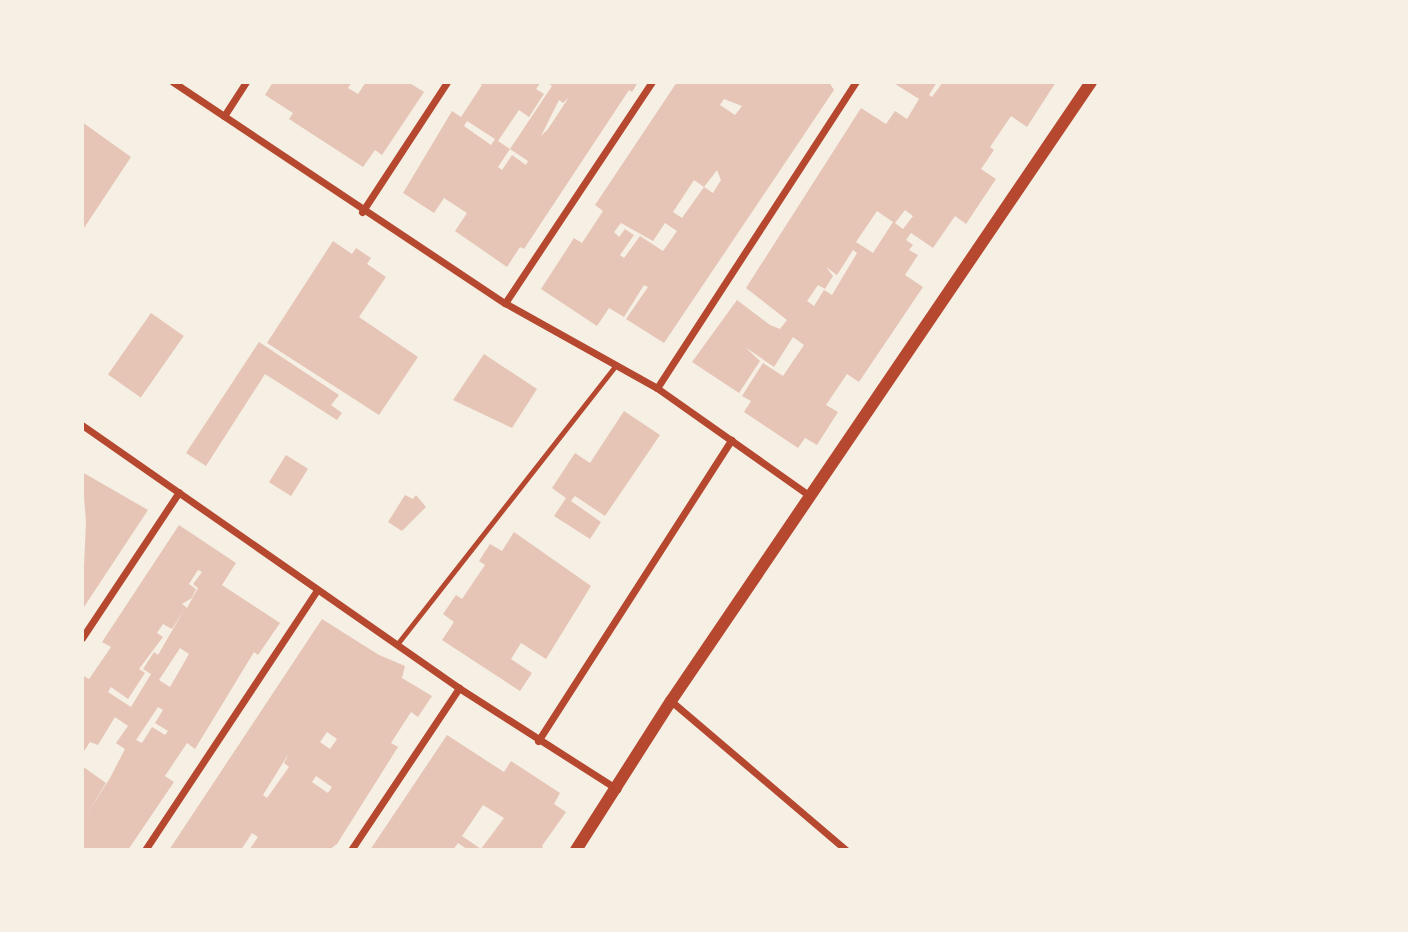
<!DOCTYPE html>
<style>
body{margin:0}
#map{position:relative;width:1408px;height:932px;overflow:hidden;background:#f6efe4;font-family:"Fira Sans Condensed",sans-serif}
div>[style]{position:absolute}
.building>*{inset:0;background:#e6c5b7;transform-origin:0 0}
.service>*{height:5px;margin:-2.5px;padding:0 2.5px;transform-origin:2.5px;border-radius:2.5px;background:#b5482f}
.minor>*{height:7px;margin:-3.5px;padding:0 3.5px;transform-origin:3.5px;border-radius:3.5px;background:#b5482f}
.tertiary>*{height:12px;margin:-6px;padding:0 6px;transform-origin:6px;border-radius:6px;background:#b5482f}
span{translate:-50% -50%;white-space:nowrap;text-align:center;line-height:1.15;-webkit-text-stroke:7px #f6efe4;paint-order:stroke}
.frame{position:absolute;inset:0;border:84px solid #f6efe4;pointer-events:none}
</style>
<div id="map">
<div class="building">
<i style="clip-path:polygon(273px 82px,352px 82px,348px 88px,358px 94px,366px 82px,408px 82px,424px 92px,382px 155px,375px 150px,363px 167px,289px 119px,293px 113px,265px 95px)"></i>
<i style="clip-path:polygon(evenodd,477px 82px,541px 82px,536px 89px,544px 94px,529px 117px,519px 110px,498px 141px,510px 149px,498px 167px,502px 170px,512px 155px,526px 165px,528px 161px,510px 149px,552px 86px,546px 82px,638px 82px,632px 92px,629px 90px,524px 249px,520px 247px,507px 267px,455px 231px,467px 213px,444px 198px,434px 213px,403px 193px,452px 111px,461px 117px,482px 85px,477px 82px,569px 97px,548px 129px,541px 136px,559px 100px,563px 103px,569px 97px,477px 82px,467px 121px,495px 139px,491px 145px,464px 126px,467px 121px)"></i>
<i style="clip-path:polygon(evenodd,677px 82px,829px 82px,834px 90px,664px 343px,626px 319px,648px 287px,644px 285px,624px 317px,609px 308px,597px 326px,541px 289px,574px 238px,582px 243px,603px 211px,595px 205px,677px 82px,724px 99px,742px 106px,735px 115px,720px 105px,724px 99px,677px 82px,717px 170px,721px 180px,713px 193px,704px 187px,682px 218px,673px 212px,694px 180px,704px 187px,717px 170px,677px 82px,621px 223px,653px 241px,665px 223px,677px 231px,663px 251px,640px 236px,624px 258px,620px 255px,634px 235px,625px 229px,619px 237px,614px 232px,621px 223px)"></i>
<i style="clip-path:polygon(evenodd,892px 82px,937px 82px,929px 95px,932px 97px,943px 82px,1056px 82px,1027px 127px,1011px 116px,990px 147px,994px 150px,981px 169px,996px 179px,966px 224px,955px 216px,933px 248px,911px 233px,906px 240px,913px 245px,909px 250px,918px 255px,905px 275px,923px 287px,859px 382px,847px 374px,826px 405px,838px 412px,817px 445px,805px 438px,798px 448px,744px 412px,751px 401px,742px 396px,763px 363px,783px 376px,804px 345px,793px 337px,774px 367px,745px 347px,760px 361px,739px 393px,692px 362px,737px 300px,770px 325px,780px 329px,787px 320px,746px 288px,861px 108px,886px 124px,895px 111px,907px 119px,919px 99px,892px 82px,905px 210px,913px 216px,903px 229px,895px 223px,905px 210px,892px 82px,877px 211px,893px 222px,873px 253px,856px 242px,877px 211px,892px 82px,853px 250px,857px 253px,832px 295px,824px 290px,814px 306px,807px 301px,818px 285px,825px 289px,833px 276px,826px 267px,837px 275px,853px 250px)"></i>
<i style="clip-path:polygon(82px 122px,131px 157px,82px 231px)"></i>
<i style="clip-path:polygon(333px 241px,352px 254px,356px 248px,371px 258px,367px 264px,386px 277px,359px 317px,418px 357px,379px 415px,267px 343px)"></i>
<i style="left:151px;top:313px;width:40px;height:75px;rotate:35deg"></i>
<i style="clip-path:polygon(259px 342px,339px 395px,331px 405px,342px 413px,337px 420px,265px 374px,206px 466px,186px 453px)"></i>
<i style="clip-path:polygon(484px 354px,537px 389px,512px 428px,453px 400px)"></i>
<i style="clip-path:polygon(624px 411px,660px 435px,605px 516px,575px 496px,571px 501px,601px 522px,590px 539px,554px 516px,566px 498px,552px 488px,575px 453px,590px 463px)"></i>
<i style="left:286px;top:455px;width:26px;height:32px;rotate:32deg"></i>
<i style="clip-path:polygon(82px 472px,148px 510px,82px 610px,86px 522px)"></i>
<i style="clip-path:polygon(405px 495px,413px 499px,416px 495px,426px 507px,402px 531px,388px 522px)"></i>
<i style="clip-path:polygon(evenodd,179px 525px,236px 563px,222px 585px,280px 623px,258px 655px,254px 652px,195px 749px,187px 743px,165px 776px,174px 782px,128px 850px,82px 850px,82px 766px,106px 783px,86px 816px,110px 778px,125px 749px,116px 743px,128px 726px,115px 717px,98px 745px,90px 742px,82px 754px,82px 675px,89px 679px,111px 647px,102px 642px,179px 525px,198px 570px,202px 572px,193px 584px,198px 588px,187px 608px,182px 604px,192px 598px,196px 589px,189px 584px,198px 570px,179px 525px,184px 610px,158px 655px,154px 652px,143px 669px,151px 674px,131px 707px,108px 692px,111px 687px,128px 699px,145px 673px,139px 669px,163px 637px,157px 633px,163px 624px,172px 629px,184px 610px,179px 525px,180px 648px,189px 654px,170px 687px,159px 680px,180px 648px,179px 525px,158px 707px,163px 710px,155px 723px,168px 731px,165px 735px,152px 727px,142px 743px,136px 740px,158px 707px)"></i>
<i style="clip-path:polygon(514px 532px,591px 586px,546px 659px,521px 643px,511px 659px,532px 673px,520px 691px,442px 640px,454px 622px,443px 614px,456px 595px,462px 599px,485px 565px,479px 561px,490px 544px,502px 551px)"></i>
<i style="clip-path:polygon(evenodd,322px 619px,379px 655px,405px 666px,402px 678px,432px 696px,418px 717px,411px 712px,391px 743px,398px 747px,337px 844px,329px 850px,249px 850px,258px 837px,252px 833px,241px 850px,169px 850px,322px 619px,327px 732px,337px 739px,330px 749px,320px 742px,327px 732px,322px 619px,289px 753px,284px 763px,289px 767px,267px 798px,263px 795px,289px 753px,322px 619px,316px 776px,332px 787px,328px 793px,312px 782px,316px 776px)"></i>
<i style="clip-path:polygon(evenodd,447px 735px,504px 772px,511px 761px,560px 793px,554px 804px,566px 812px,542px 846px,544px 850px,468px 850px,458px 843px,453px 850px,370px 850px,447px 735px,483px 805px,504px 818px,481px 849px,462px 836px,483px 805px)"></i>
</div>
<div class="service">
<i style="left:398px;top:643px;width:353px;rotate:-51.9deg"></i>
</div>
<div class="minor">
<i style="left:173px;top:82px;width:399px;rotate:33.7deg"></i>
<i style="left:505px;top:303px;width:174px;rotate:29.2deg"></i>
<i style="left:657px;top:388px;width:187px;rotate:35.2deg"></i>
<i style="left:224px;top:116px;width:40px;rotate:-57.1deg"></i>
<i style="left:362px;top:212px;width:155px;rotate:-56.8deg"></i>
<i style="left:505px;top:303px;width:265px;rotate:-56.4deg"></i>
<i style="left:657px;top:388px;width:365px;rotate:-57deg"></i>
<i style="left:82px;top:425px;width:460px;rotate:34.9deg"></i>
<i style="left:459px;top:688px;width:188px;rotate:32.6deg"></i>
<i style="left:82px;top:638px;width:175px;rotate:-56.4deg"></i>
<i style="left:671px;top:701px;width:230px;rotate:40.4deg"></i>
<i style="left:538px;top:741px;width:358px;rotate:-57.3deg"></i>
<i style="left:145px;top:850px;width:312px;rotate:-56.5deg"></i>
<i style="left:351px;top:850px;width:195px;rotate:-56.3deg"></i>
</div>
<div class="tertiary">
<i style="left:576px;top:850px;width:177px;rotate:-57.5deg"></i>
<i style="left:671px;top:701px;width:748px;rotate:-55.84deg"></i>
</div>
<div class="frame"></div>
</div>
